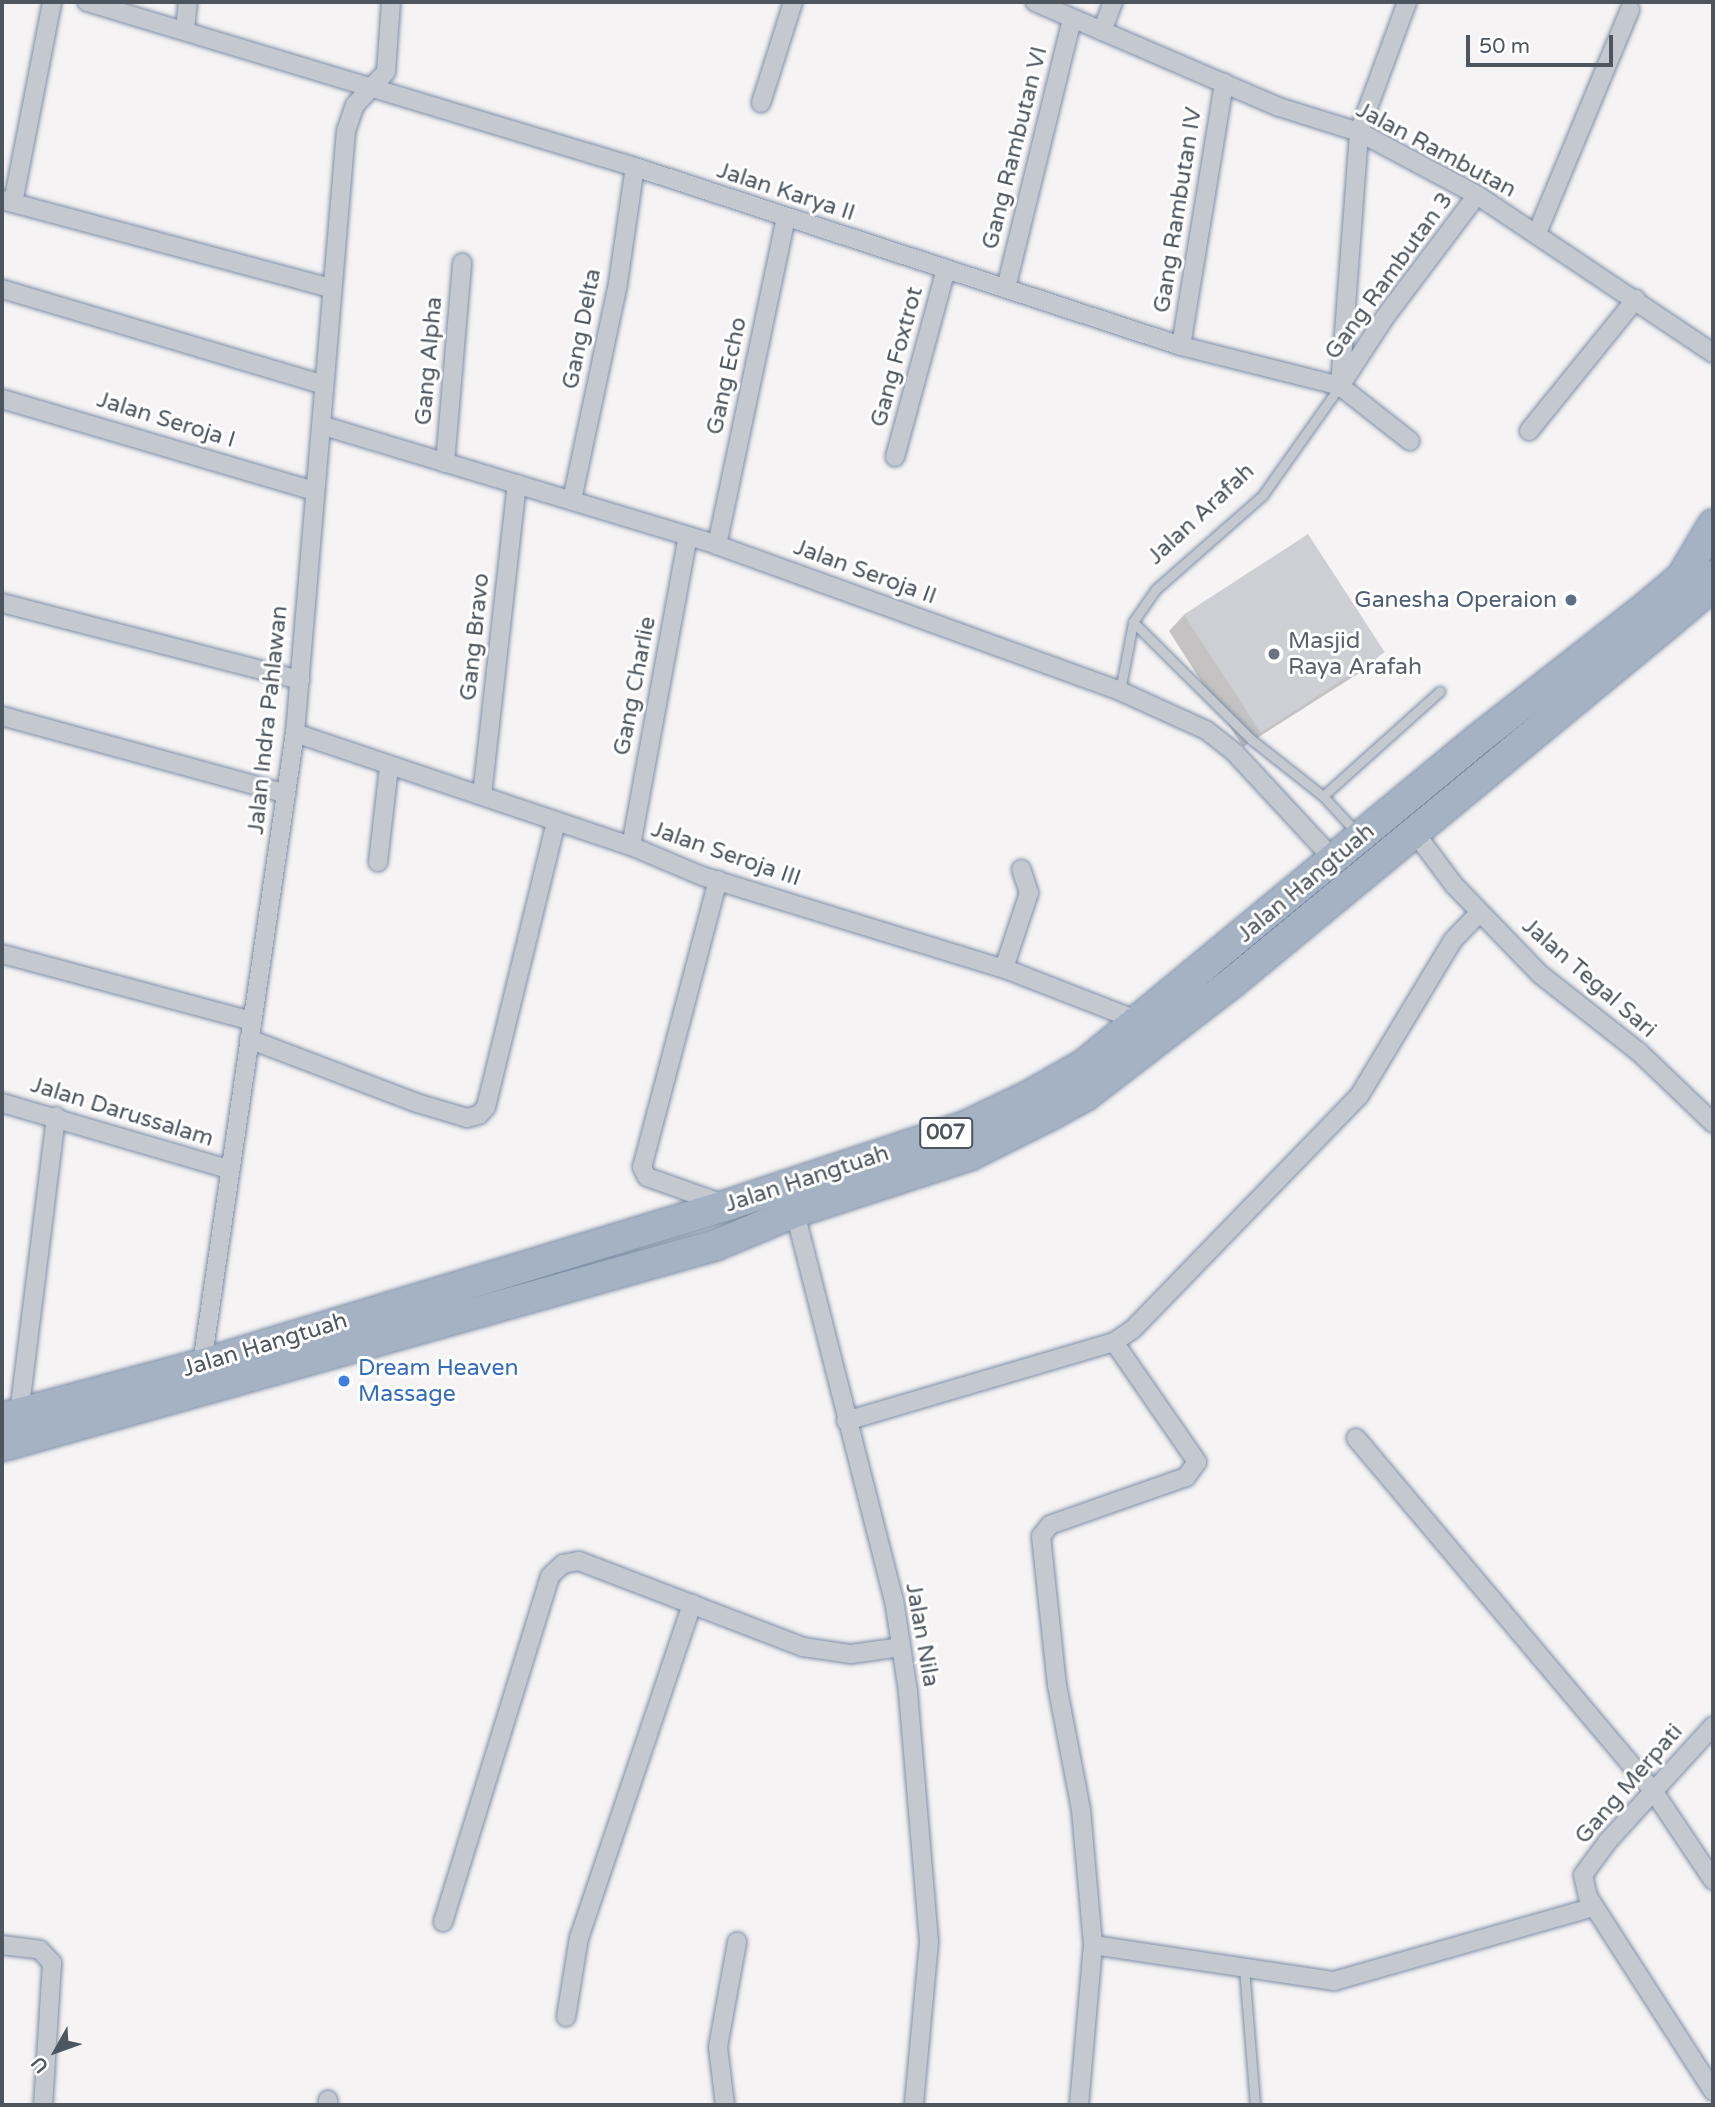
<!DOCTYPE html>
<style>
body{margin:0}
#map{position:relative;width:1715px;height:2107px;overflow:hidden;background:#f5f3f3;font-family:"Varela Round",sans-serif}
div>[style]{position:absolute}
.shadow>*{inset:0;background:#0003}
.building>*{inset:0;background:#cdcfd4;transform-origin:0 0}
.roads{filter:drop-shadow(0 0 2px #7d8ea6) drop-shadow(0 0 2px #7d8ea6)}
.service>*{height:9px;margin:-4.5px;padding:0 4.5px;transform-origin:4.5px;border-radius:4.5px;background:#c3c9cf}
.minor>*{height:18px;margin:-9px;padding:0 9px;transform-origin:9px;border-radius:9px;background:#c3c9cf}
.trunk>*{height:30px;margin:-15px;padding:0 15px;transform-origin:15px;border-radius:15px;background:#a4b2c4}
.dots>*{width:19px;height:19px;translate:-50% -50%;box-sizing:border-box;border:4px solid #fff;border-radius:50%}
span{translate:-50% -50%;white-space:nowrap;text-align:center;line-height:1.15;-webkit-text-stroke:6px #fff;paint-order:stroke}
.shield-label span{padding:2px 5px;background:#fff;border:2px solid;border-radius:5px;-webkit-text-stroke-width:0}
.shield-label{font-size:21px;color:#4d555e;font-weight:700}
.street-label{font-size:23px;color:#4d555e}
.service-label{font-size:23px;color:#4e5e75}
.right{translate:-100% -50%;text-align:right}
.worship-label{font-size:23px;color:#5b616d}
.left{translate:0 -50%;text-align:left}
.shop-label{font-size:23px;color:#366cbe}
.frame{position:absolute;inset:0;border:4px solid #4d555e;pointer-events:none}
.north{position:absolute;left:21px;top:2016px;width:70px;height:70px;-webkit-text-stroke:5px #fff;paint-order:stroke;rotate:230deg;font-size:19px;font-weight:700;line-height:28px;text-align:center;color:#4d555e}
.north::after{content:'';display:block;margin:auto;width:24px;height:32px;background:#4d555e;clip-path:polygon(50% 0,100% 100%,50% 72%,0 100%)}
.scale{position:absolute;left:1466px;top:35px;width:147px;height:32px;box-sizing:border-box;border:4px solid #4d555e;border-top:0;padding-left:9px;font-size:21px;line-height:24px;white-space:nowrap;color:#4d555e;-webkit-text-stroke:5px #fff;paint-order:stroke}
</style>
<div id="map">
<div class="shadow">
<i style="clip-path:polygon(1184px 615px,1382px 653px,1367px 668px,1243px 747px,1169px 631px)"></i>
</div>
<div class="building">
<i style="left:1308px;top:534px;width:141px;height:148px;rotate:57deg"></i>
</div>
<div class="roads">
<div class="service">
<i style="left:1133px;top:622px;width:168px;rotate:44.8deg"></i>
<i style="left:1252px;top:740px;width:90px;rotate:38.3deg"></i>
<i style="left:1323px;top:796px;width:52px;rotate:47.4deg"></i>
<i style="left:1120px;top:691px;width:70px;rotate:-79.3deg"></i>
<i style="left:1133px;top:622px;width:40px;rotate:-55.1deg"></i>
<i style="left:1156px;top:589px;width:141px;rotate:-41.3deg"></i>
<i style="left:1262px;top:496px;width:135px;rotate:-54.7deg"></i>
<i style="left:1323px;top:796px;width:157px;rotate:-41.9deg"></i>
<i style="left:1244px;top:1968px;width:137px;rotate:85.4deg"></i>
</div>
<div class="minor">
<i style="left:87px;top:2px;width:572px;rotate:16.76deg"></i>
<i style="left:635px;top:167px;width:575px;rotate:18.15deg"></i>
<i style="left:1181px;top:346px;width:164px;rotate:14.1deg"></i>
<i style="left:1340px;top:386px;width:89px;rotate:38.2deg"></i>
<i style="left:1035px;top:2px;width:266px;rotate:23.3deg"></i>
<i style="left:1279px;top:107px;width:84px;rotate:17.4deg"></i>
<i style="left:1359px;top:132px;width:134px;rotate:28.1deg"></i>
<i style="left:1477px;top:195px;width:284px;rotate:33.8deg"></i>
<i style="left:185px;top:29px;width:27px;rotate:-84deg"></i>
<i style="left:1102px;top:31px;width:31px;rotate:-69deg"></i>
<i style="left:761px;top:103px;width:106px;rotate:-72.4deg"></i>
<i style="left:2px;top:200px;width:341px;rotate:15deg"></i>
<i style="left:13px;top:203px;width:205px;rotate:-79deg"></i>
<i style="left:1537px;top:233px;width:242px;rotate:-67.4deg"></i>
<i style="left:1006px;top:288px;width:277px;rotate:-76.2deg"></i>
<i style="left:2px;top:289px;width:336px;rotate:16.6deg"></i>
<i style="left:1181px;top:346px;width:267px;rotate:-80.7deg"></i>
<i style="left:1342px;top:383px;width:79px;rotate:-56.9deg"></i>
<i style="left:1385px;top:317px;width:153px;rotate:-53deg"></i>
<i style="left:1340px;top:386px;width:255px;rotate:-85.7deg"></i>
<i style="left:1359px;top:132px;width:139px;rotate:-69.7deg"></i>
<i style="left:2px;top:399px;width:326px;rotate:16.4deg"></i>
<i style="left:324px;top:426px;width:411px;rotate:16.8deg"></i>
<i style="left:717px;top:545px;width:429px;rotate:19.9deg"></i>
<i style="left:1120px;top:691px;width:94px;rotate:24.4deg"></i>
<i style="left:1206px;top:730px;width:37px;rotate:38deg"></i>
<i style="left:1235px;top:753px;width:147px;rotate:47.2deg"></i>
<i style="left:1529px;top:431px;width:170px;rotate:-51deg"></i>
<i style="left:895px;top:457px;width:195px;rotate:-74.8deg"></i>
<i style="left:445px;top:463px;width:201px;rotate:-85.1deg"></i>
<i style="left:572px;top:500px;width:222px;rotate:-78deg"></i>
<i style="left:618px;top:283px;width:117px;rotate:-81.7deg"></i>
<i style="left:717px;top:545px;width:334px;rotate:-78.1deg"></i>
<i style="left:2px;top:603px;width:308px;rotate:14.5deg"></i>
<i style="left:2px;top:716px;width:295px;rotate:15.3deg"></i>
<i style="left:295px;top:733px;width:354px;rotate:18.6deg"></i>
<i style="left:631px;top:846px;width:77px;rotate:22.9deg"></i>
<i style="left:702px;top:876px;width:320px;rotate:17.1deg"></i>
<i style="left:1008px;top:970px;width:141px;rotate:21.3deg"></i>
<i style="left:482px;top:795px;width:313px;rotate:-83.6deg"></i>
<i style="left:1413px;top:830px;width:69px;rotate:53.3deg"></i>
<i style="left:1454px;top:885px;width:125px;rotate:46deg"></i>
<i style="left:1541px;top:975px;width:125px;rotate:38.2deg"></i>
<i style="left:1639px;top:1052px;width:103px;rotate:43.8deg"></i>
<i style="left:631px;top:846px;width:315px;rotate:-79.6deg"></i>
<i style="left:378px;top:862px;width:96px;rotate:-83.4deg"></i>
<i style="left:718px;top:880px;width:297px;rotate:104.8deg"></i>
<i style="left:642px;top:1167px;width:11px;rotate:63deg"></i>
<i style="left:647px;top:1177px;width:84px;rotate:19.5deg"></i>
<i style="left:2px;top:954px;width:259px;rotate:15deg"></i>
<i style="left:1008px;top:970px;width:8px;rotate:-104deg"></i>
<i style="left:1006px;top:962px;width:73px;rotate:-71.6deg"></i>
<i style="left:1029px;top:893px;width:25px;rotate:-108deg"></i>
<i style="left:249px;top:1039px;width:180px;rotate:20.9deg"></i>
<i style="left:417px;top:1103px;width:52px;rotate:16.7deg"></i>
<i style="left:467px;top:1118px;width:12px;rotate:-14deg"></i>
<i style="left:479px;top:1115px;width:11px;rotate:-49deg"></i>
<i style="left:486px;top:1107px;width:294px;rotate:-76.2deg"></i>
<i style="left:2px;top:1103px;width:235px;rotate:16.3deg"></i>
<i style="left:793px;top:1205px;width:408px;rotate:75.7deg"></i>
<i style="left:894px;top:1600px;width:93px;rotate:81.3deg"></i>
<i style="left:908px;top:1692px;width:251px;rotate:85.2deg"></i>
<i style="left:929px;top:1942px;width:164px;rotate:95.3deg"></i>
<i style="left:1114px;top:1342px;width:146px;rotate:55.3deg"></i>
<i style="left:1197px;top:1462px;width:19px;rotate:126deg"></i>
<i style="left:1186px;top:1477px;width:144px;rotate:160.6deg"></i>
<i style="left:1050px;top:1525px;width:14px;rotate:129deg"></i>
<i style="left:1041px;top:1536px;width:150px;rotate:83.9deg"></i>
<i style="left:1057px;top:1685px;width:127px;rotate:79.1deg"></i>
<i style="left:1081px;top:1810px;width:136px;rotate:84.9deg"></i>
<i style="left:1093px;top:1945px;width:244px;rotate:8.5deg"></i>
<i style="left:1334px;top:1981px;width:270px;rotate:-15.9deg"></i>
<i style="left:201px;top:1370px;width:644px;rotate:-81.61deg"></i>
<i style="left:295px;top:733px;width:604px;rotate:-85.16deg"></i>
<i style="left:346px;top:131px;width:28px;rotate:-71deg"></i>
<i style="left:355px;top:105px;width:45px;rotate:-46.8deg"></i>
<i style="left:386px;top:72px;width:70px;rotate:-85.9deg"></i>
<i style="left:19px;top:1414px;width:300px;rotate:-82.9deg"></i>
<i style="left:846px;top:1421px;width:279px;rotate:-16.4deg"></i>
<i style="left:1114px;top:1342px;width:23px;rotate:-34deg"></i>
<i style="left:1133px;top:1329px;width:325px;rotate:-45.9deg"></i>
<i style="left:1359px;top:1096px;width:182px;rotate:-58.9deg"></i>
<i style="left:1453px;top:940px;width:37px;rotate:-46deg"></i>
<i style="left:1356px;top:1438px;width:463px;rotate:49.9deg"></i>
<i style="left:1654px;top:1792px;width:106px;rotate:56.2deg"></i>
<i style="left:1713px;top:1726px;width:156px;rotate:132.4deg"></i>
<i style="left:1608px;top:1841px;width:42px;rotate:126.3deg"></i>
<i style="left:1583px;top:1875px;width:23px;rotate:77deg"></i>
<i style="left:1588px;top:1897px;width:231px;rotate:57.2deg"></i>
<i style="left:443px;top:1922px;width:362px;rotate:-72.8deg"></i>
<i style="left:550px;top:1576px;width:18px;rotate:-43deg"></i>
<i style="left:563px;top:1564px;width:16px;rotate:-11deg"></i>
<i style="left:579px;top:1561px;width:240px;rotate:21deg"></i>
<i style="left:803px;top:1647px;width:49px;rotate:8.3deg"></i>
<i style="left:851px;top:1654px;width:50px;rotate:-8deg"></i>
<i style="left:2px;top:1945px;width:38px;rotate:7deg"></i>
<i style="left:40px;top:1950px;width:18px;rotate:47deg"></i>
<i style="left:52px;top:1963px;width:142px;rotate:93.6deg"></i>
<i style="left:566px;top:2017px;width:80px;rotate:-80.7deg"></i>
<i style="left:579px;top:1938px;width:353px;rotate:-71.3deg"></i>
<i style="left:328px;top:2100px;width:5px;rotate:90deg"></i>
<i style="left:725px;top:2105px;width:58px;rotate:-96.9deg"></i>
<i style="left:718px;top:2047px;width:107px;rotate:-79.7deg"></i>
<i style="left:1079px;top:2105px;width:161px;rotate:-85deg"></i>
</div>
<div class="trunk">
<i style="left:2px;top:1418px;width:205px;rotate:-15deg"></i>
<i style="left:200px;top:1365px;width:552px;rotate:-16.86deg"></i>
<i style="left:728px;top:1205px;width:249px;rotate:-18.3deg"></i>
<i style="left:964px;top:1127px;width:72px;rotate:-25.5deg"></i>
<i style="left:1029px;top:1096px;width:64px;rotate:-29.7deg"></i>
<i style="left:1085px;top:1064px;width:509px;rotate:-39.57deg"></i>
<i style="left:1477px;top:740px;width:219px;rotate:-38.1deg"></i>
<i style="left:1649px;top:605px;width:43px;rotate:-40.3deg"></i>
<i style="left:1682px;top:577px;width:61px;rotate:-59.2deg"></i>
<i style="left:2px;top:1446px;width:742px;rotate:-15.72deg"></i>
<i style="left:716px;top:1245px;width:86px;rotate:-22.7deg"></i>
<i style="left:795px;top:1212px;width:184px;rotate:-18deg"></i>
<i style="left:970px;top:1155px;width:92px;rotate:-26.6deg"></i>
<i style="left:1052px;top:1114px;width:39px;rotate:-29deg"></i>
<i style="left:1086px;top:1095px;width:187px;rotate:-37.6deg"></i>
<i style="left:1234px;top:981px;width:561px;rotate:-39.5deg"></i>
<i style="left:1667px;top:624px;width:43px;rotate:-40.3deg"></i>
<i style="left:1700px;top:596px;width:24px;rotate:-57deg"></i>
</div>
</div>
<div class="dots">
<i style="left:1571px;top:600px;background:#5c6f8a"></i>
<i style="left:1274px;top:654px;background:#6b7280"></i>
<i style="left:344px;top:1381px;background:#3f7fe0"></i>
</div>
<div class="shield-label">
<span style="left:946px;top:1133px">007</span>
</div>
<div class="street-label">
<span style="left:1015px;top:148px;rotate:-76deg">Gang Rambutan VI</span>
<span style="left:1436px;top:150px;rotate:28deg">Jalan Rambutan</span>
<span style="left:786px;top:192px;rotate:18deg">Jalan Karya II</span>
<span style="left:1178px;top:210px;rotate:-81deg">Gang Rambutan IV</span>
<span style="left:1389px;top:276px;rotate:-54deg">Gang Rambutan 3</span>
<span style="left:582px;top:329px;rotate:-79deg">Gang Delta</span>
<span style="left:897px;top:357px;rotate:-75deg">Gang Foxtrot</span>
<span style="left:429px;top:361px;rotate:-85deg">Gang Alpha</span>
<span style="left:727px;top:376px;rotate:-78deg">Gang Echo</span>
<span style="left:166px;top:420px;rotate:17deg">Jalan Seroja I</span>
<span style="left:1201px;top:514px;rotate:-43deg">Jalan Arafah</span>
<span style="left:865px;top:572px;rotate:20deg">Jalan Seroja II</span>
<span style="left:475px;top:637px;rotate:-84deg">Gang Bravo</span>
<span style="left:635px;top:686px;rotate:-79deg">Gang Charlie</span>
<span style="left:268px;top:720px;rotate:-84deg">Jalan Indra Pahlawan</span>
<span style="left:726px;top:854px;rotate:19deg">Jalan Seroja III</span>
<span style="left:1306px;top:883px;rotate:-40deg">Jalan Hangtuah</span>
<span style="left:1589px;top:978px;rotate:41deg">Jalan Tegal Sari</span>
<span style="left:122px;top:1112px;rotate:17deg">Jalan Darussalam</span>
<span style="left:807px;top:1179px;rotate:-18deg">Jalan Hangtuah</span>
<span style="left:265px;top:1345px;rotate:-17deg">Jalan Hangtuah</span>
<span style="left:922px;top:1635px;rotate:80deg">Jalan Nila</span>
<span style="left:1629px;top:1784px;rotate:-49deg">Gang Merpati</span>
</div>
<div class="service-label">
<span class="right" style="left:1557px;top:600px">Ganesha Operaion</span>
</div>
<div class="worship-label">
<span class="left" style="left:1288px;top:654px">Masjid<br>Raya Arafah</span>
</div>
<div class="shop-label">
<span class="left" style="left:358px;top:1381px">Dream Heaven<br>Massage</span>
</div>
<div class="frame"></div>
<div class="north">U</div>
<div class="scale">50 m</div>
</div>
